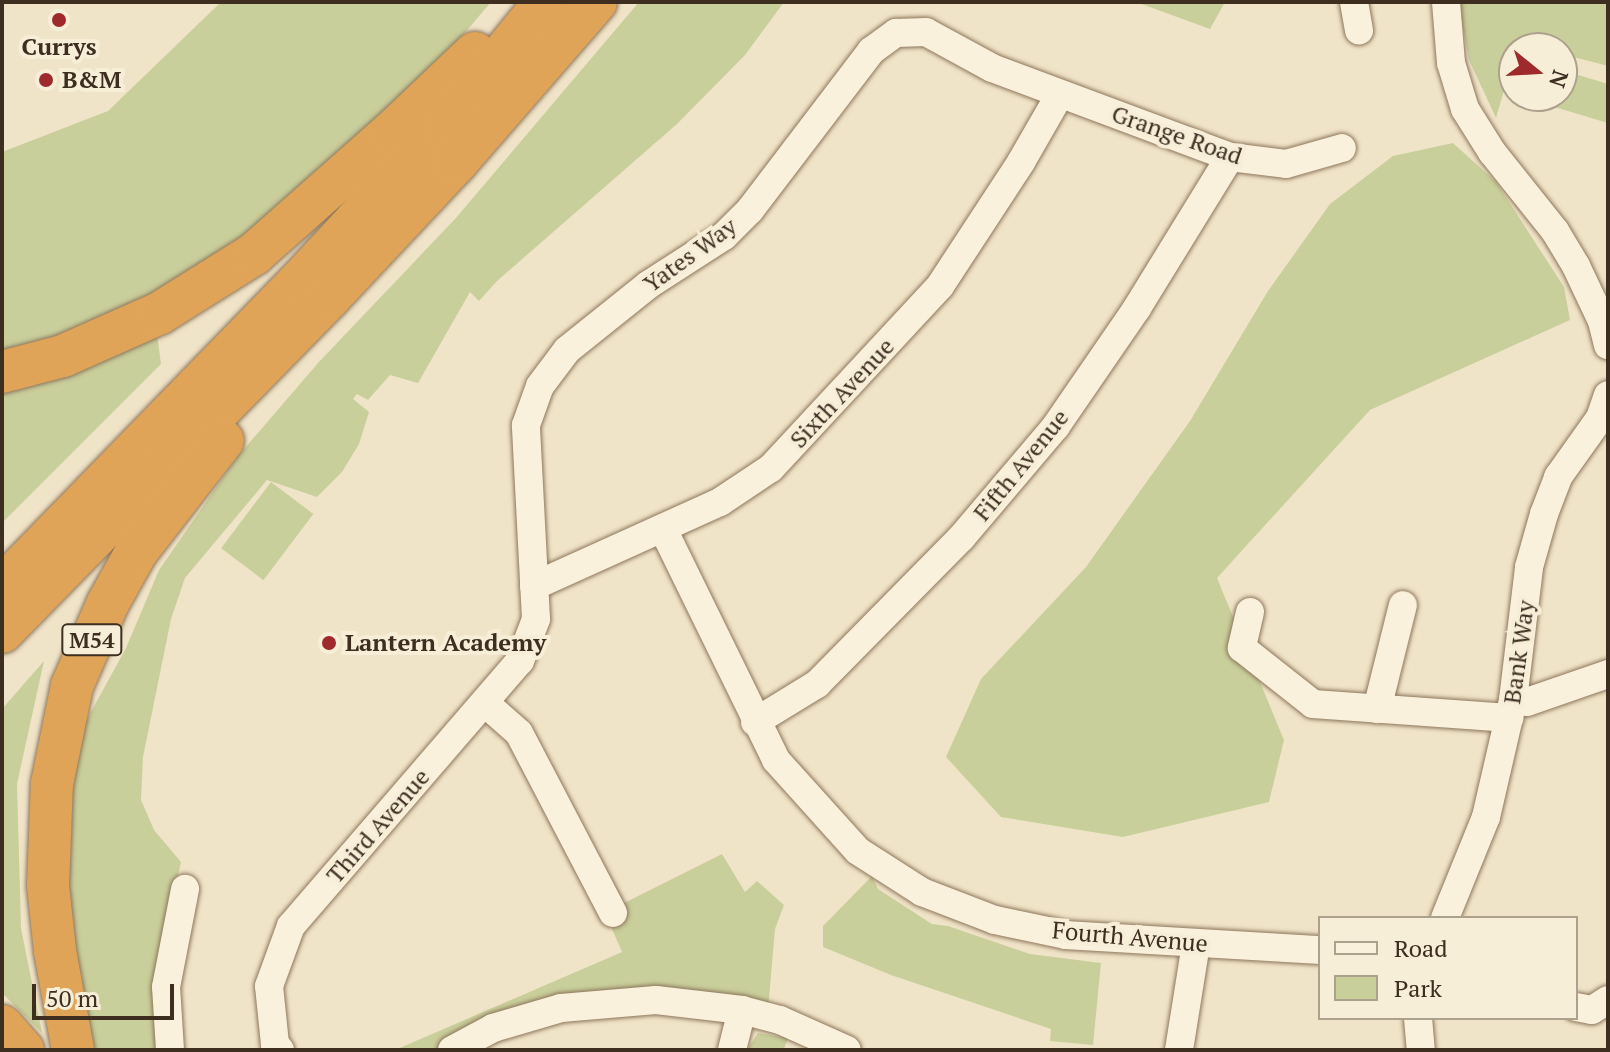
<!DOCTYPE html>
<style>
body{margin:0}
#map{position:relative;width:1610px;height:1052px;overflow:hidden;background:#f0e4c8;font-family:"PT Serif",serif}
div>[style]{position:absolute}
.green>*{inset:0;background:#c9cf9b;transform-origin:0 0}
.roads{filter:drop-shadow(0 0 2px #8d765c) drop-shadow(0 0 2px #8d765c)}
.minor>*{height:28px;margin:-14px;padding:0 14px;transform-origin:14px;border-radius:14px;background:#faf1dc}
.highway>*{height:42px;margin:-21px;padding:0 21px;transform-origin:21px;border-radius:21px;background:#e0a458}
.dots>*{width:22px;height:22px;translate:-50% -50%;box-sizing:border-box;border:4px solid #f7eed8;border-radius:50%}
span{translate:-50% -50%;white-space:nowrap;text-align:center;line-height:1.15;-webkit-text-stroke:8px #f7eed8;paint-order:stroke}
.shield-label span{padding:2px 6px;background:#f7eed8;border:2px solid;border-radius:6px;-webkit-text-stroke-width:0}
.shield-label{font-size:22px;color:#3d2e20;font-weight:700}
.poi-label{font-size:24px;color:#3d2e20;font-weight:700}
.left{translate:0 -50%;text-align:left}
.street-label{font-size:24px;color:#3d2e20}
.frame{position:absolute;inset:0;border:4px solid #3d2e20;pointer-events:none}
.legend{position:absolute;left:1318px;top:916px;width:260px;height:104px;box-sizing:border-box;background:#f7eed8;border:2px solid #ada18e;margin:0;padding:10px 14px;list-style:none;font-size:24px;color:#3d2e20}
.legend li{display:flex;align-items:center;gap:16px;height:40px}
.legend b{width:40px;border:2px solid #ada18e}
.north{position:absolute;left:1498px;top:32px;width:80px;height:80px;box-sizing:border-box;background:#f7eed8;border:2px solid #ada18e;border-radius:50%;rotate:108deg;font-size:22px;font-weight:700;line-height:32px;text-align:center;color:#3d2e20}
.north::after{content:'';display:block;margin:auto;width:28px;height:36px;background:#9e2a2b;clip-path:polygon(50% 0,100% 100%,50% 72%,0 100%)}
.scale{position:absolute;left:32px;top:984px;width:142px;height:36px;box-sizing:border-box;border:4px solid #3d2e20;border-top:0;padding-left:10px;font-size:24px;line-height:28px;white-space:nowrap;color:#3d2e20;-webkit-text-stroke:6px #f7eed8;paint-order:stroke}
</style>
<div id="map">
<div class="green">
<i style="clip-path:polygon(221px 2px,491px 2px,452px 48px,302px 190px,221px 258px,157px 301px,2px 356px,2px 152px,108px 111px)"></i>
<i style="clip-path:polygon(639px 2px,784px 2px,745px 55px,677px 124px,497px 281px,479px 301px,470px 292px,418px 383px,390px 375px,368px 400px,357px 394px,353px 399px,369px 412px,359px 444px,342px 472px,317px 497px,267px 480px,185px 578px,171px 619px,143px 757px,141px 800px,154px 830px,181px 862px,154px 983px,159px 1050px,83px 1050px,66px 937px,63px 802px,81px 730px,126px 648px,159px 570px,238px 456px,318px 363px,455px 219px)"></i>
<i style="clip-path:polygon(1136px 2px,1225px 2px,1210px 29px)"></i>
<i style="clip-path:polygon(1458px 2px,1608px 2px,1608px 66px,1562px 54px,1562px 48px,1541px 48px,1518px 42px,1496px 118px,1469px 60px)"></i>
<i style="clip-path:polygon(1562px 70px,1608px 84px,1608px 123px,1531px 100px,1533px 96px,1562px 96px)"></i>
<i style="clip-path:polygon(1453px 143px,1496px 182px,1564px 287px,1570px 320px,1370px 410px,1217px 578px,1284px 740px,1269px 802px,1123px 837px,1001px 817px,946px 757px,981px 679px,1086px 567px,1190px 421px,1268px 291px,1330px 204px,1393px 156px)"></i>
<i style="clip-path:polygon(157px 334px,161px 364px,2px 523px,2px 388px)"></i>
<i style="left:271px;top:482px;width:53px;height:83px;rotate:37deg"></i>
<i style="clip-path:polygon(44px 661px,17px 784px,21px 928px,42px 1033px,2px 993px,2px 709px)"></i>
<i style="clip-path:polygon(722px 854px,745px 892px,757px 881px,784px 905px,775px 929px,768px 1010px,645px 996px,441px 1050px,395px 1050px,622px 952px,608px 920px,622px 904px)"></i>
<i style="clip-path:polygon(872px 876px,878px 889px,932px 924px,948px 926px,1030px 954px,1101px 963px,1093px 1045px,1050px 1041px,1051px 1029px,891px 975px,823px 947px,823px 926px)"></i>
<i style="clip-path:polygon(758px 1033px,788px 1038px,784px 1049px,747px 1050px)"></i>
</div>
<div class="roads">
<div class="minor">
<i style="left:1354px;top:2px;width:29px;rotate:80deg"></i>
<i style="left:1446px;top:2px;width:61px;rotate:85.3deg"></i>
<i style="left:1451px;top:63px;width:48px;rotate:73.1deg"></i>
<i style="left:1465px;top:109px;width:51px;rotate:57.9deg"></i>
<i style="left:1492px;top:152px;width:101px;rotate:51.4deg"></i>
<i style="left:1555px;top:231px;width:41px;rotate:59deg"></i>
<i style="left:1576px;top:266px;width:61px;rotate:64.7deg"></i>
<i style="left:1602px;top:321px;width:25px;rotate:76deg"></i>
<i style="left:663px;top:529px;width:257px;rotate:63.9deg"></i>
<i style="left:776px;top:760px;width:122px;rotate:48deg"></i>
<i style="left:858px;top:851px;width:76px;rotate:32.6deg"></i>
<i style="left:922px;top:892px;width:78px;rotate:21deg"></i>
<i style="left:995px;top:920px;width:73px;rotate:11.9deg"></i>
<i style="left:1066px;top:935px;width:254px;rotate:3.4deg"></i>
<i style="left:534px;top:586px;width:204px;rotate:-24.3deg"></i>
<i style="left:720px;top:502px;width:61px;rotate:-33.7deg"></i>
<i style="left:771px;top:468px;width:248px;rotate:-47.1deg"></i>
<i style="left:940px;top:286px;width:148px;rotate:-56.8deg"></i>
<i style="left:1021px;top:162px;width:76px;rotate:-60.1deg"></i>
<i style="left:1250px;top:612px;width:37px;rotate:103deg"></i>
<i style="left:1242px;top:648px;width:90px;rotate:38.3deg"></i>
<i style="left:1313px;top:704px;width:197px;rotate:4.1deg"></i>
<i style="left:1513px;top:700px;width:14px;rotate:8deg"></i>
<i style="left:1527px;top:702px;width:86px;rotate:-19.1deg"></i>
<i style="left:485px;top:703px;width:45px;rotate:41.4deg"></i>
<i style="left:519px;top:733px;width:203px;rotate:62.4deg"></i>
<i style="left:1377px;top:709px;width:107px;rotate:-76deg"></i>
<i style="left:755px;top:722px;width:73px;rotate:-31.5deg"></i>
<i style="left:817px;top:684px;width:206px;rotate:-45.4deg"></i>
<i style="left:962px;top:537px;width:145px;rotate:-49.7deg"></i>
<i style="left:1056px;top:426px;width:143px;rotate:-55.5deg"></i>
<i style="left:1137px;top:308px;width:177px;rotate:-58.4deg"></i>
<i style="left:1445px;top:918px;width:109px;rotate:-67.9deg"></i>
<i style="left:1486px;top:817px;width:120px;rotate:-77deg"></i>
<i style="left:1513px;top:700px;width:134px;rotate:-83.1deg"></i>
<i style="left:1529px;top:567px;width:55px;rotate:-74.2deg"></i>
<i style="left:1544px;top:514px;width:40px;rotate:-69deg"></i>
<i style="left:1558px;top:477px;width:72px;rotate:-54.6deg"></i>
<i style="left:1600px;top:418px;width:24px;rotate:-71deg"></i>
<i style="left:1576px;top:1007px;width:16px;rotate:11deg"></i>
<i style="left:1592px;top:1010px;width:19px;rotate:-32deg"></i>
<i style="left:1418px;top:1018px;width:32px;rotate:85deg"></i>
<i style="left:170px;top:1050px;width:63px;rotate:-93.6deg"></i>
<i style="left:166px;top:987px;width:100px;rotate:-79deg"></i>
<i style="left:280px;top:1050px;width:8px;rotate:-130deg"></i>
<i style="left:275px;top:1044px;width:58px;rotate:-95.9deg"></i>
<i style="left:269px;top:986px;width:64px;rotate:-69.9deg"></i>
<i style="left:291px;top:926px;width:350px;rotate:-49.2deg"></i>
<i style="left:520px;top:661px;width:45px;rotate:-69.1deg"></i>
<i style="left:536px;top:619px;width:194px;rotate:-93deg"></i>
<i style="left:526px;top:425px;width:41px;rotate:-70.3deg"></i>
<i style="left:540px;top:386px;width:45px;rotate:-53.1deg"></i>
<i style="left:567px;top:350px;width:104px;rotate:-38.7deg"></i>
<i style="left:648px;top:285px;width:90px;rotate:-32.8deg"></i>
<i style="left:724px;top:236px;width:37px;rotate:-45deg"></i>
<i style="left:750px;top:210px;width:200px;rotate:-52.7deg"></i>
<i style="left:871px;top:51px;width:31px;rotate:-36deg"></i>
<i style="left:896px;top:33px;width:30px;rotate:-2deg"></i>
<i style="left:926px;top:32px;width:75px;rotate:28.6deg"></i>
<i style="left:992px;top:68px;width:254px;rotate:20.5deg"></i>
<i style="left:1230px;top:157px;width:56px;rotate:7.1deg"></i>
<i style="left:1286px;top:164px;width:58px;rotate:-15.9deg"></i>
<i style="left:452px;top:1050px;width:47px;rotate:-28.2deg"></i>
<i style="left:493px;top:1028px;width:71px;rotate:-16.4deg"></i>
<i style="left:561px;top:1008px;width:95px;rotate:-4.8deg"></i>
<i style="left:656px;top:1000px;width:87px;rotate:6.6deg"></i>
<i style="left:742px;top:1010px;width:39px;rotate:15deg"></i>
<i style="left:780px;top:1020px;width:73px;rotate:24.1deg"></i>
<i style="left:732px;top:1050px;width:41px;rotate:-76deg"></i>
<i style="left:1179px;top:1050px;width:107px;rotate:-80.9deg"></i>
</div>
<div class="highway">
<i style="left:2px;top:372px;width:63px;rotate:-14.7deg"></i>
<i style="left:63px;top:356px;width:106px;rotate:-23.9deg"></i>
<i style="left:160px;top:313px;width:111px;rotate:-32.1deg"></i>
<i style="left:254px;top:254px;width:183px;rotate:-41.5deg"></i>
<i style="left:391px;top:133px;width:116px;rotate:-43.6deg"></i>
<i style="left:2px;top:587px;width:426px;rotate:-45.8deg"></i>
<i style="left:299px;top:282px;width:216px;rotate:-47.1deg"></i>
<i style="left:446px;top:124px;width:157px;rotate:-50.9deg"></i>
<i style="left:2px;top:632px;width:467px;rotate:-45.6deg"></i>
<i style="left:329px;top:298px;width:184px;rotate:-46.8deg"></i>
<i style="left:455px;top:164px;width:215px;rotate:-49deg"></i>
<i style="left:2px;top:1026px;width:32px;rotate:49deg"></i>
<i style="left:73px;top:1050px;width:101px;rotate:-100.3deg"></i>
<i style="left:55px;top:951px;width:65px;rotate:-96.1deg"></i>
<i style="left:48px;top:886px;width:102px;rotate:-87.8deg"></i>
<i style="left:52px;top:784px;width:100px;rotate:-78.5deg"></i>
<i style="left:72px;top:686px;width:90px;rotate:-66.6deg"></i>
<i style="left:108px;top:603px;width:60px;rotate:-60.9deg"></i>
<i style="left:137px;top:551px;width:140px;rotate:-52.2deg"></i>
</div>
</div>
<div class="dots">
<i style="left:59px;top:20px;background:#9e2a2b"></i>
<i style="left:46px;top:80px;background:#9e2a2b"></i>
<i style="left:329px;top:643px;background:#9e2a2b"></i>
</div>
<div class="shield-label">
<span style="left:92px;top:640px">M54</span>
</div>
<div class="poi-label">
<span style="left:59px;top:47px">Currys</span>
<span class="left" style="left:62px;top:80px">B&amp;M</span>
<span class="left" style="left:345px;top:643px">Lantern Academy</span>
</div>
<div class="street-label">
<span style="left:1177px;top:135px;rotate:19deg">Grange Road</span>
<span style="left:690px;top:255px;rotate:-36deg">Yates Way</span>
<span style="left:842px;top:393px;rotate:-47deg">Sixth Avenue</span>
<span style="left:1021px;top:465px;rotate:-51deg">Fifth Avenue</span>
<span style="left:1519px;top:652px;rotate:-82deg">Bank Way</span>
<span style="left:378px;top:826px;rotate:-49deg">Third Avenue</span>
<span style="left:1130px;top:937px;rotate:5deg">Fourth Avenue</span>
</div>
<div class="frame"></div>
<ul class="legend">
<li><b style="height:10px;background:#faf1dc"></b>Road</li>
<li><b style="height:22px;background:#c9cf9b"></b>Park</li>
</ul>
<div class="north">N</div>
<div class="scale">50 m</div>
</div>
